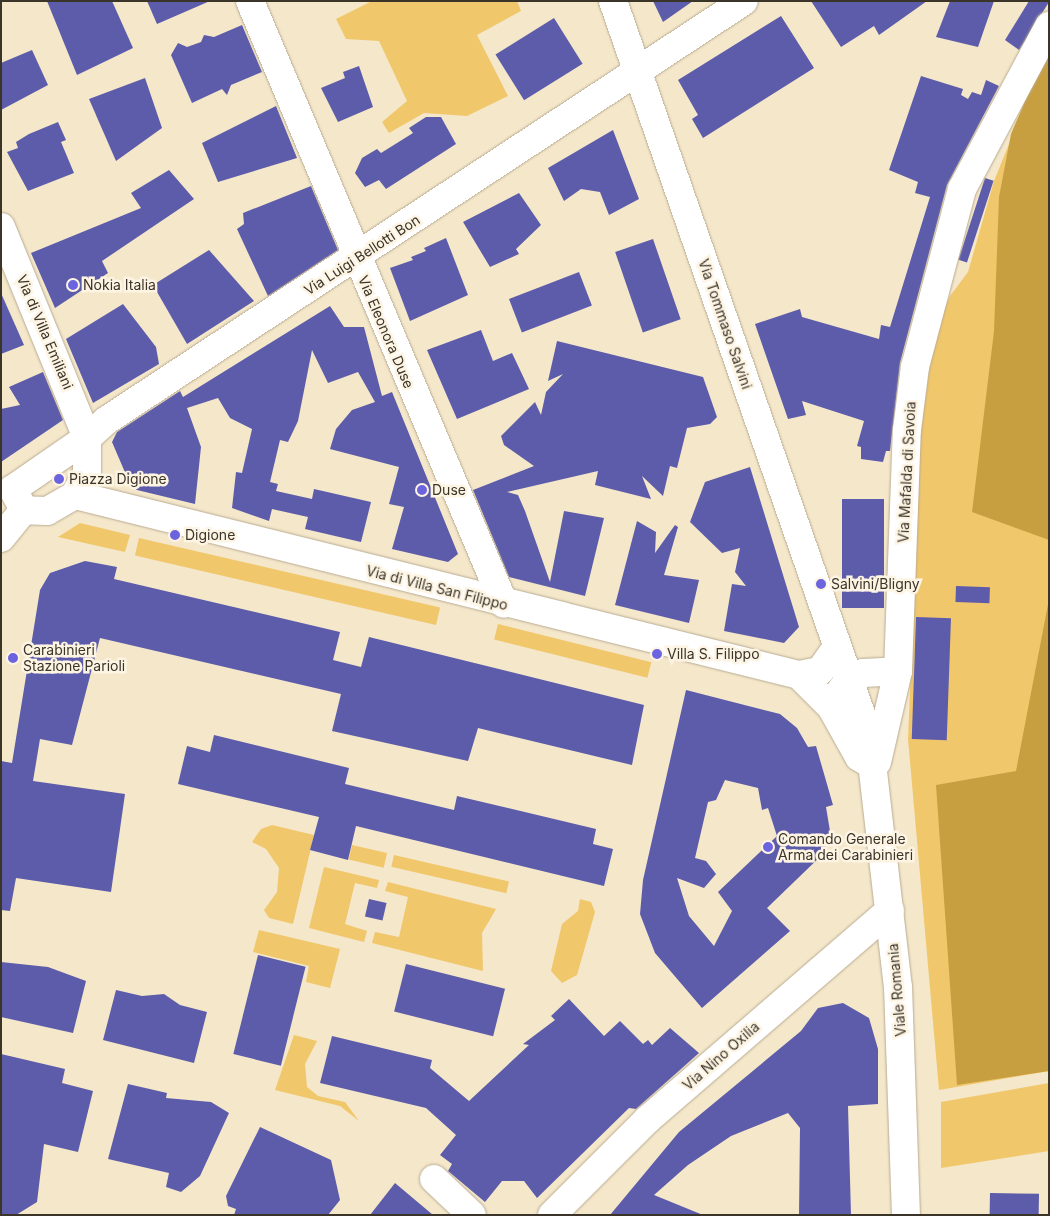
<!DOCTYPE html>
<style>
body{margin:0}
#map{position:relative;width:1050px;height:1216px;overflow:hidden;background:#f4e7ca;font-family:Inter,sans-serif}
div>[style]{position:absolute}
.green>*{inset:0;background:#f1c76c;transform-origin:0 0}
.forest>*{inset:0;background:#c89f40}
.building>*{inset:0;background:#5d5caa;transform-origin:0 0}
.roads{filter:drop-shadow(0 0 1px #b9ab91) drop-shadow(0 0 1px #b9ab91)}
.minor>*{height:28px;margin:-14px;padding:0 14px;transform-origin:14px;border-radius:14px;background:#fff}
.dots>*{width:14px;height:14px;translate:-50% -50%;box-sizing:border-box;border:2px solid #fdf4e3;border-radius:50%}
span{translate:-50% -50%;white-space:nowrap;text-align:center;line-height:1.15;-webkit-text-stroke:5px #fdf4e3;paint-order:stroke}
.street-label{font-size:14px;color:#3a3429}
.poi-label{font-size:14px;color:#3a3429}
.left{translate:0 -50%;text-align:left}
.frame{position:absolute;inset:0;border:2px solid #3a3429;pointer-events:none}
</style>
<div id="map">
<div class="green">
<i style="clip-path:polygon(372px 1px,517px 1px,521px 11px,477px 35px,508px 96px,467px 116px,424px 113px,389px 133px,382px 122px,407px 101px,379px 41px,346px 39px,336px 19px)"></i>
<i style="clip-path:polygon(1049px 45px,1049px 1071px,939px 1090px,908px 739px,921px 429px,934px 335px,950px 296px,968px 272px,994px 181px)"></i>
<i style="clip-path:polygon(80px 523px,130px 535px,125px 552px,58px 537px)"></i>
<i style="left:139px;top:538px;width:309px;height:18px;rotate:13deg"></i>
<i style="left:498px;top:624px;width:158px;height:16px;rotate:14deg"></i>
<i style="clip-path:polygon(272px 825px,314px 835px,293px 924px,269px 918px,264px 910px,277px 892px,279px 868px,266px 849px,252px 842px,261px 829px)"></i>
<i style="left:352px;top:845px;width:36px;height:15px;rotate:13deg"></i>
<i style="left:394px;top:855px;width:118px;height:12px;rotate:13deg"></i>
<i style="clip-path:polygon(324px 867px,379px 880px,377px 888px,355px 883px,345px 924px,367px 931px,364px 942px,309px 928px)"></i>
<i style="clip-path:polygon(388px 882px,496px 909px,482px 933px,483px 971px,372px 943px,375px 932px,399px 937px,408px 897px,385px 891px)"></i>
<i style="clip-path:polygon(580px 899px,591px 902px,595px 912px,577px 975px,562px 983px,551px 971px,562px 924px,578px 911px)"></i>
<i style="clip-path:polygon(259px 930px,340px 949px,330px 988px,306px 982px,309px 966px,253px 952px)"></i>
<i style="clip-path:polygon(294px 1035px,317px 1041px,305px 1064px,307px 1087px,318px 1096px,345px 1102px,359px 1121px,340px 1106px,275px 1090px)"></i>
<i style="clip-path:polygon(1049px 1083px,1049px 1151px,941px 1168px,941px 1102px)"></i>
</div>
<div class="forest">
<i style="clip-path:polygon(1049px 45px,1049px 540px,972px 512px,994px 331px,999px 197px,1011px 134px)"></i>
<i style="clip-path:polygon(1049px 599px,1049px 1071px,957px 1085px,936px 785px,1016px 771px)"></i>
</div>
<div class="building">
<i style="clip-path:polygon(47px 1px,112px 1px,133px 48px,77px 75px)"></i>
<i style="clip-path:polygon(147px 1px,210px 1px,157px 24px)"></i>
<i style="clip-path:polygon(653px 1px,693px 1px,663px 22px)"></i>
<i style="clip-path:polygon(811px 1px,927px 1px,879px 35px,874px 26px,841px 47px)"></i>
<i style="clip-path:polygon(950px 1px,994px 1px,978px 47px,936px 37px)"></i>
<i style="clip-path:polygon(1029px 1px,1049px 2px,1019px 50px,1005px 40px)"></i>
<i style="clip-path:polygon(781px 16px,814px 68px,703px 138px,692px 119px,698px 115px,678px 80px)"></i>
<i style="left:554px;top:18px;width:54px;height:69px;rotate:58deg"></i>
<i style="clip-path:polygon(242px 25px,262px 72px,231px 85px,227px 95px,222px 89px,192px 103px,171px 55px,178px 43px,187px 47px,201px 42px,204px 35px,214px 37px)"></i>
<i style="clip-path:polygon(32px 50px,48px 85px,1px 110px,1px 63px)"></i>
<i style="clip-path:polygon(359px 66px,373px 107px,338px 122px,321px 88px,345px 78px,343px 72px)"></i>
<i style="clip-path:polygon(921px 76px,963px 89px,961px 95px,968px 99px,972px 92px,981px 95px,986px 80px,999px 86px,947px 185px,900px 363px,890px 451px,886px 451px,883px 462px,861px 459px,861px 447px,857px 446px,864px 421px,802px 401px,806px 415px,788px 419px,755px 324px,800px 309px,802px 317px,879px 339px,881px 325px,890px 327px,930px 197px,915px 193px,918px 182px,889px 170px)"></i>
<i style="clip-path:polygon(145px 78px,162px 128px,116px 161px,89px 99px)"></i>
<i style="clip-path:polygon(276px 106px,297px 158px,218px 182px,202px 143px)"></i>
<i style="clip-path:polygon(426px 117px,441px 117px,456px 144px,386px 189px,379px 180px,365px 187px,355px 173px,362px 158px,377px 149px,381px 153px,413px 133px,409px 128px)"></i>
<i style="clip-path:polygon(58px 122px,66px 140px,61px 142px,74px 173px,28px 191px,7px 152px,18px 148px,16px 142px,29px 134px)"></i>
<i style="clip-path:polygon(613px 130px,639px 199px,609px 215px,600px 192px,581px 189px,564px 201px,548px 168px)"></i>
<i style="clip-path:polygon(169px 170px,194px 199px,102px 261px,108px 273px,55px 308px,31px 253px,141px 208px,131px 193px)"></i>
<i style="left:985px;top:178px;width:9px;height:86px;rotate:18deg"></i>
<i style="clip-path:polygon(311px 186px,338px 250px,268px 296px,237px 229px,244px 224px,243px 213px)"></i>
<i style="clip-path:polygon(519px 193px,541px 225px,516px 249px,519px 254px,490px 267px,463px 222px)"></i>
<i style="clip-path:polygon(446px 238px,468px 295px,410px 321px,390px 268px,413px 260px,411px 257px,426px 251px,424px 248px)"></i>
<i style="left:653px;top:239px;width:85px;height:40px;rotate:71deg"></i>
<i style="clip-path:polygon(209px 250px,254px 301px,187px 344px,153px 285px)"></i>
<i style="left:579px;top:272px;width:36px;height:75px;rotate:69deg"></i>
<i style="clip-path:polygon(1px 293px,24px 345px,1px 354px)"></i>
<i style="clip-path:polygon(123px 304px,156px 347px,159px 364px,93px 403px,66px 339px)"></i>
<i style="clip-path:polygon(330px 306px,344px 327px,364px 327px,382px 396px,392px 392px,458px 554px,448px 562px,392px 549px,404px 507px,389px 504px,399px 467px,330px 449px,336px 429px,352px 410px,375px 402px,358px 372px,328px 383px,312px 350px,298px 421px,288px 442px,280px 440px,270px 482px,278px 484px,276px 491px,312px 499px,314px 489px,371px 502px,361px 542px,305px 529px,308px 517px,272px 509px,269px 521px,232px 508px,236px 472px,242px 473px,252px 429px,230px 418px,218px 398px,187px 408px,201px 447px,195px 504px,137px 490px,130px 484px,112px 442px,117px 432px,180px 391px,183px 397px)"></i>
<i style="clip-path:polygon(481px 330px,493px 361px,512px 353px,529px 389px,457px 419px,427px 350px)"></i>
<i style="clip-path:polygon(557px 341px,703px 377px,717px 417px,710px 424px,687px 428px,677px 468px,670px 466px,663px 496px,642px 476px,651px 499px,595px 485px,598px 471px,507px 492px,518px 495px,525px 511px,550px 582px,564px 511px,604px 518px,585px 596px,509px 577px,473px 490px,534px 466px,504px 445px,501px 436px,535px 402px,541px 415px,546px 392px,563px 374px,548px 381px)"></i>
<i style="clip-path:polygon(43px 372px,63px 420px,1px 462px,1px 409px,20px 405px,9px 387px)"></i>
<i style="clip-path:polygon(750px 467px,799px 627px,784px 643px,724px 631px,732px 584px,746px 586px,735px 572px,740px 548px,722px 553px,690px 522px,705px 482px)"></i>
<i style="left:842px;top:499px;width:42px;height:109px"></i>
<i style="clip-path:polygon(637px 521px,656px 532px,655px 553px,675px 525px,678px 527px,664px 575px,699px 580px,689px 623px,615px 605px)"></i>
<i style="clip-path:polygon(85px 561px,117px 567px,114px 579px,340px 632px,333px 660px,361px 667px,369px 637px,644px 705px,632px 765px,478px 728px,468px 761px,332px 731px,341px 694px,100px 638px,72px 745px,40px 739px,33px 781px,125px 794px,111px 892px,16px 878px,10px 911px,1px 910px,1px 761px,12px 763px,40px 590px,50px 573px)"></i>
<i style="left:956px;top:586px;width:34px;height:16px;rotate:2deg"></i>
<i style="left:916px;top:617px;width:35px;height:122px;rotate:2deg"></i>
<i style="clip-path:polygon(evenodd,686px 690px,780px 714px,797px 728px,808px 747px,816px 746px,833px 805px,826px 807px,830px 831px,824px 853px,767px 908px,790px 931px,702px 1008px,655px 953px,640px 914px,643px 880px,686px 690px,725px 780px,758px 788px,762px 810px,768px 808px,777px 836px,718px 892px,732px 911px,714px 946px,689px 916px,677px 878px,704px 888px,716px 874px,706px 861px,695px 858px,708px 802px,716px 800px,725px 780px)"></i>
<i style="clip-path:polygon(214px 735px,349px 768px,345px 784px,454px 810px,457px 796px,596px 829px,593px 844px,613px 849px,604px 886px,356px 826px,348px 860px,310px 850px,319px 817px,178px 784px,187px 746px,210px 752px)"></i>
<i style="left:369px;top:899px;width:18px;height:18px;rotate:13deg"></i>
<i style="left:258px;top:955px;width:49px;height:102px;rotate:14deg"></i>
<i style="clip-path:polygon(1px 962px,48px 967px,86px 981px,73px 1033px,1px 1017px)"></i>
<i style="left:406px;top:964px;width:102px;height:49px;rotate:14deg"></i>
<i style="clip-path:polygon(116px 990px,142px 996px,164px 994px,180px 1005px,207px 1012px,194px 1063px,103px 1040px)"></i>
<i style="clip-path:polygon(569px 999px,604px 1036px,620px 1021px,643px 1044px,648px 1040px,652px 1045px,670px 1028px,699px 1053px,636px 1109px,629px 1108px,537px 1198px,524px 1181px,502px 1181px,485px 1202px,448px 1171px,452px 1164px,440px 1155px,456px 1135px,426px 1108px,320px 1083px,332px 1036px,432px 1060px,430px 1068px,469px 1101px,529px 1045px,523px 1044px,555px 1020px,551px 1016px)"></i>
<i style="clip-path:polygon(843px 1003px,869px 1018px,878px 1049px,878px 1104px,848px 1106px,851px 1215px,799px 1215px,800px 1128px,788px 1113px,731px 1136px,688px 1165px,654px 1195px,703px 1215px,610px 1215px,679px 1132px,801px 1031px,818px 1008px)"></i>
<i style="clip-path:polygon(1px 1054px,65px 1069px,62px 1083px,93px 1091px,78px 1152px,44px 1144px,37px 1202px,16px 1215px,1px 1215px)"></i>
<i style="clip-path:polygon(128px 1084px,167px 1093px,166px 1098px,211px 1102px,229px 1113px,200px 1176px,181px 1192px,166px 1187px,169px 1173px,108px 1159px)"></i>
<i style="clip-path:polygon(260px 1127px,331px 1160px,340px 1200px,328px 1215px,234px 1215px,236px 1209px,228px 1206px,226px 1196px)"></i>
<i style="clip-path:polygon(395px 1183px,433px 1215px,370px 1215px)"></i>
<i style="left:990px;top:1193px;width:49px;height:22px;rotate:1deg"></i>
</div>
<div class="roads">
<div class="minor">
<i style="left:250px;top:1px;width:654px;rotate:67.16deg"></i>
<i style="left:613px;top:1px;width:779px;rotate:70.82deg"></i>
<i style="left:869px;top:737px;width:252px;rotate:83.4deg"></i>
<i style="left:898px;top:987px;width:228px;rotate:88deg"></i>
<i style="left:1px;top:227px;width:228px;rotate:67.8deg"></i>
<i style="left:87px;top:438px;width:27px;rotate:-42deg"></i>
<i style="left:107px;top:420px;width:762px;rotate:-33.34deg"></i>
<i style="left:87px;top:438px;width:35px;rotate:90deg"></i>
<i style="left:87px;top:473px;width:25px;rotate:119deg"></i>
<i style="left:75px;top:495px;width:32px;rotate:150deg"></i>
<i style="left:47px;top:511px;width:23px;rotate:-178deg"></i>
<i style="left:24px;top:510px;width:24px;rotate:-118deg"></i>
<i style="left:13px;top:489px;width:90px;rotate:-34.6deg"></i>
<i style="left:75px;top:495px;width:746px;rotate:13.96deg"></i>
<i style="left:799px;top:675px;width:21px;rotate:-11deg"></i>
<i style="left:820px;top:671px;width:29px;rotate:-55deg"></i>
<i style="left:1px;top:538px;width:36px;rotate:-51deg"></i>
<i style="left:799px;top:675px;width:45px;rotate:45deg"></i>
<i style="left:831px;top:707px;width:57px;rotate:60.8deg"></i>
<i style="left:859px;top:757px;width:17px;rotate:31deg"></i>
<i style="left:839px;top:693px;width:17px;rotate:-54deg"></i>
<i style="left:849px;top:679px;width:15px;rotate:-23deg"></i>
<i style="left:863px;top:673px;width:35px;rotate:-3deg"></i>
<i style="left:877px;top:762px;width:93px;rotate:-77deg"></i>
<i style="left:898px;top:671px;width:241px;rotate:-87.9deg"></i>
<i style="left:907px;top:430px;width:64px;rotate:-82.8deg"></i>
<i style="left:915px;top:367px;width:184px;rotate:-75.2deg"></i>
<i style="left:962px;top:189px;width:185px;rotate:-61.9deg"></i>
<i style="left:434px;top:1179px;width:52px;rotate:43.5deg"></i>
<i style="left:552px;top:1215px;width:134px;rotate:-45deg"></i>
<i style="left:647px;top:1120px;width:321px;rotate:-40.8deg"></i>
</div>
</div>
<div class="dots">
<i style="left:73px;top:285px;background:#6c64de"></i>
<i style="left:59px;top:479px;background:#6c64de"></i>
<i style="left:422px;top:490px;background:#6c64de"></i>
<i style="left:175px;top:535px;background:#6c64de"></i>
<i style="left:821px;top:584px;background:#6c64de"></i>
<i style="left:657px;top:654px;background:#6c64de"></i>
<i style="left:13px;top:658px;background:#6c64de"></i>
<i style="left:768px;top:847px;background:#6c64de"></i>
</div>
<div class="street-label">
<span style="left:362px;top:255px;rotate:-33deg">Via Luigi Bellotti Bon</span>
<span style="left:725px;top:324px;rotate:71deg">Via Tommaso Salvini</span>
<span style="left:45px;top:332px;rotate:67deg">Via di Villa Emiliani</span>
<span style="left:386px;top:332px;rotate:67deg">Via Eleonora Duse</span>
<span style="left:907px;top:472px;rotate:-87deg">Via Mafalda di Savoia</span>
<span style="left:437px;top:588px;rotate:14deg">Via di Villa San Filippo</span>
<span style="left:897px;top:990px;rotate:-95deg">Viale Romania</span>
<span style="left:721px;top:1056px;rotate:-41deg">Via Nino Oxilia</span>
</div>
<div class="poi-label">
<span class="left" style="left:83px;top:285px">Nokia Italia</span>
<span class="left" style="left:69px;top:479px">Piazza Digione</span>
<span class="left" style="left:432px;top:490px">Duse</span>
<span class="left" style="left:185px;top:535px">Digione</span>
<span class="left" style="left:831px;top:584px">Salvini/Bligny</span>
<span class="left" style="left:23px;top:658px">Carabinieri<br>Stazione Parioli</span>
<span class="left" style="left:667px;top:654px">Villa S. Filippo</span>
<span class="left" style="left:778px;top:847px">Comando Generale<br>Arma dei Carabinieri</span>
</div>
<div class="frame"></div>
</div>
